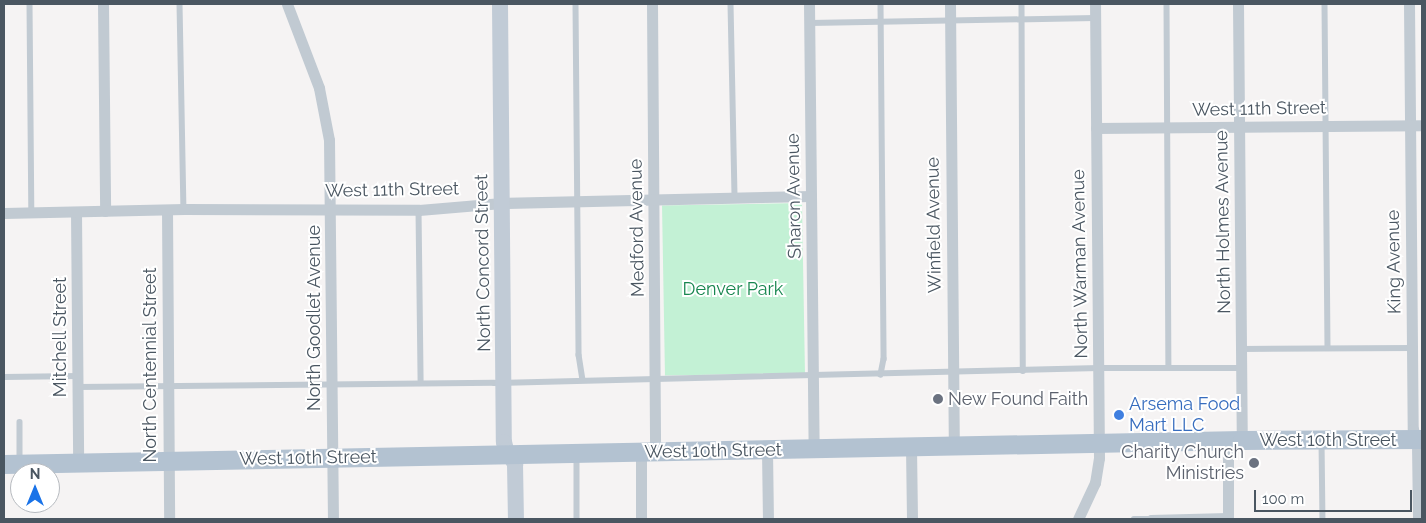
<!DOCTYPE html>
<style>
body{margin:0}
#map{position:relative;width:1426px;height:523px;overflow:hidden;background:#f5f3f3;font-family:Raleway,sans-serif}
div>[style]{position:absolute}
.green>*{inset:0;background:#c3f1d5;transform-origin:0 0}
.lane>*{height:5.5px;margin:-2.75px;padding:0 2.75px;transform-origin:2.75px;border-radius:2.75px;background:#c1cad2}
.street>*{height:11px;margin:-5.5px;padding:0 5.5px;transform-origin:5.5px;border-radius:5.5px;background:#c1cad2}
.secondary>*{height:16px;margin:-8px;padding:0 8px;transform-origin:8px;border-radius:8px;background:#c1cbd6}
.primary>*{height:19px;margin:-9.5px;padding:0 9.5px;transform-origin:9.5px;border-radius:9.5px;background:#b3c2d1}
.dots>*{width:14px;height:14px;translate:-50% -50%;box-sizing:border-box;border:2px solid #fff;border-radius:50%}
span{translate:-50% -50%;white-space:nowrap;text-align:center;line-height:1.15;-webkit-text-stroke:4px #fff;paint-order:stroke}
.street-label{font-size:18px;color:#4a5661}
.park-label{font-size:18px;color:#17864f}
.worship-label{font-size:18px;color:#5b616d}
.left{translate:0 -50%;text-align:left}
.right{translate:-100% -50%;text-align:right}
.shop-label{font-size:18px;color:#366cbe}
.frame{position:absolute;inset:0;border:5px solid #4a5661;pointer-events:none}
.north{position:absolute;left:10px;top:463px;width:50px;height:50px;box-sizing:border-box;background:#fff;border:1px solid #b7bbc0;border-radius:50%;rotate:0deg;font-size:14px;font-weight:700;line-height:20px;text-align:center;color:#4a5661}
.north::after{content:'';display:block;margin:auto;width:18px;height:22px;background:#1a73e8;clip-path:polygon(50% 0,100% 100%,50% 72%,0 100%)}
.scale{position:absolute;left:1254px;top:490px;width:158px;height:22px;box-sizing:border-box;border:2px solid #4a5661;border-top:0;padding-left:6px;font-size:15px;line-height:18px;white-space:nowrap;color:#4a5661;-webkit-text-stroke:4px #fff;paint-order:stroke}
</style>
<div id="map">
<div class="green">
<i style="left:802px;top:203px;width:170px;height:140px;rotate:89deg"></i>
</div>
<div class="lane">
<i style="left:30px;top:4px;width:209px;rotate:89.5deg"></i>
<i style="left:180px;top:4px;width:205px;rotate:88.9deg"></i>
<i style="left:576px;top:4px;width:351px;rotate:89.5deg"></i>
<i style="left:579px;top:355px;width:25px;rotate:81deg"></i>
<i style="left:731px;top:4px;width:194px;rotate:88.8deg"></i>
<i style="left:881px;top:4px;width:355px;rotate:89.5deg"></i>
<i style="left:884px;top:359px;width:16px;rotate:101deg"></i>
<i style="left:1022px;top:4px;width:367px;rotate:89.8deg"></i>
<i style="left:1167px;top:4px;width:364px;rotate:89.7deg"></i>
<i style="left:1325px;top:4px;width:344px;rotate:89.5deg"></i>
<i style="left:810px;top:23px;width:285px;rotate:-1deg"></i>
<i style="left:419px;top:210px;width:173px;rotate:89.3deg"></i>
<i style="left:1242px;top:349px;width:170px;rotate:-0.3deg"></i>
<i style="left:4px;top:377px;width:74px;rotate:-0.8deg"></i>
<i style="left:78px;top:387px;width:416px;rotate:-0.6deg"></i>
<i style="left:494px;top:383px;width:605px;rotate:-1.42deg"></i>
<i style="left:1099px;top:368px;width:143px"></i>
<i style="left:20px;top:422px;width:40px;rotate:90deg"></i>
<i style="left:1322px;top:441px;width:78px;rotate:89.3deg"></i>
<i style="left:577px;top:455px;width:64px;rotate:90deg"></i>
<i style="left:1151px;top:518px;width:77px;rotate:-1.5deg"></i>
<i style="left:1134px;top:519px;width:17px"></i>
</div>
<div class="street">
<i style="left:103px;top:4px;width:207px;rotate:89.4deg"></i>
<i style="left:287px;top:4px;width:90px;rotate:69.1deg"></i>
<i style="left:319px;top:88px;width:53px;rotate:79.1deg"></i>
<i style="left:329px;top:140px;width:379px;rotate:89.4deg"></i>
<i style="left:652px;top:4px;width:448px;rotate:89.6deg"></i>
<i style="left:809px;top:4px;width:445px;rotate:89.4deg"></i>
<i style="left:950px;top:4px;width:442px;rotate:89.5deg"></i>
<i style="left:1238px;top:4px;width:436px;rotate:89.5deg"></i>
<i style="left:1409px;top:4px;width:425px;rotate:89.5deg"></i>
<i style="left:1413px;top:429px;width:16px;rotate:76deg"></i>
<i style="left:1417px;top:445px;width:74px;rotate:89.2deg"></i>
<i style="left:1096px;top:128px;width:326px;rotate:-0.5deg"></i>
<i style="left:167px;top:210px;width:309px;rotate:89.6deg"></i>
<i style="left:76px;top:212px;width:251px;rotate:89.5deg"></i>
<i style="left:4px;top:213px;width:180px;rotate:-1.3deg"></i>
<i style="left:184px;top:209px;width:235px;rotate:0.2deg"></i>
<i style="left:419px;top:210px;width:83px;rotate:-4.8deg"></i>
<i style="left:502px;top:203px;width:309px;rotate:-1.3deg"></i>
<i style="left:911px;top:447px;width:72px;rotate:89.2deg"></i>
<i style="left:767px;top:450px;width:69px;rotate:89.2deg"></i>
<i style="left:641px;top:519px;width:67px;rotate:-90deg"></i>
<i style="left:1078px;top:519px;width:40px;rotate:-65deg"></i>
<i style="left:1095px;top:483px;width:25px;rotate:-81deg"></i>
<i style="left:1099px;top:458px;width:454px;rotate:-90.5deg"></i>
<i style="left:1228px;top:519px;width:78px;rotate:-90deg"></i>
</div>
<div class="secondary">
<i style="left:500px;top:4px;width:438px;rotate:89.5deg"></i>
<i style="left:504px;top:442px;width:8px;rotate:76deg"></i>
<i style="left:506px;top:450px;width:17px;rotate:57deg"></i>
<i style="left:515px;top:464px;width:55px;rotate:89deg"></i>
</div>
<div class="primary">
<i style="left:4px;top:464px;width:1238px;rotate:-1.11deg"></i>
<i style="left:1242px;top:440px;width:180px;rotate:-0.3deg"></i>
</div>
<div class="dots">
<i style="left:938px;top:399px;background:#6b7280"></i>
<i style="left:1119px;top:415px;background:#3f7fe0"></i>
<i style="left:1254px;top:463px;background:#6b7280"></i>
</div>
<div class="street-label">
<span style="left:1259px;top:109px;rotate:-1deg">West 11th Street</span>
<span style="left:392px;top:190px;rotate:-1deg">West 11th Street</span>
<span style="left:794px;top:196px;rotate:-91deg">Sharon Avenue</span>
<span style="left:1223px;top:222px;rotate:-91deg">North Holmes Avenue</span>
<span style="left:934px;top:225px;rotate:-91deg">Winfield Avenue</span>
<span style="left:637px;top:228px;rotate:-91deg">Medford Avenue</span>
<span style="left:1394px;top:262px;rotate:-91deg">King Avenue</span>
<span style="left:483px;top:263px;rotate:-91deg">North Concord Street</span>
<span style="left:1080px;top:264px;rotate:-91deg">North Warman Avenue</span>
<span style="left:314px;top:318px;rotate:-90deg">North Goodlet Avenue</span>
<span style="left:60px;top:337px;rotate:-90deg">Mitchell Street</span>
<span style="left:150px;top:365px;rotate:-90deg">North Centennial Street</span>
<span style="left:1328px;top:440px">West 10th Street</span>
<span style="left:713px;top:451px;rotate:-1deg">West 10th Street</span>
<span style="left:308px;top:458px;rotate:-1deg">West 10th Street</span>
</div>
<div class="park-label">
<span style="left:733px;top:289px">Denver Park</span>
</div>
<div class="worship-label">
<span class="left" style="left:948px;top:399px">New Found Faith</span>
<span class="right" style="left:1244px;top:463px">Charity Church<br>Ministries</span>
</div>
<div class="shop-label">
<span class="left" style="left:1129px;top:415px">Arsema Food<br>Mart LLC</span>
</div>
<div class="frame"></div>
<div class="north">N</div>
<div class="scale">100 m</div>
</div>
